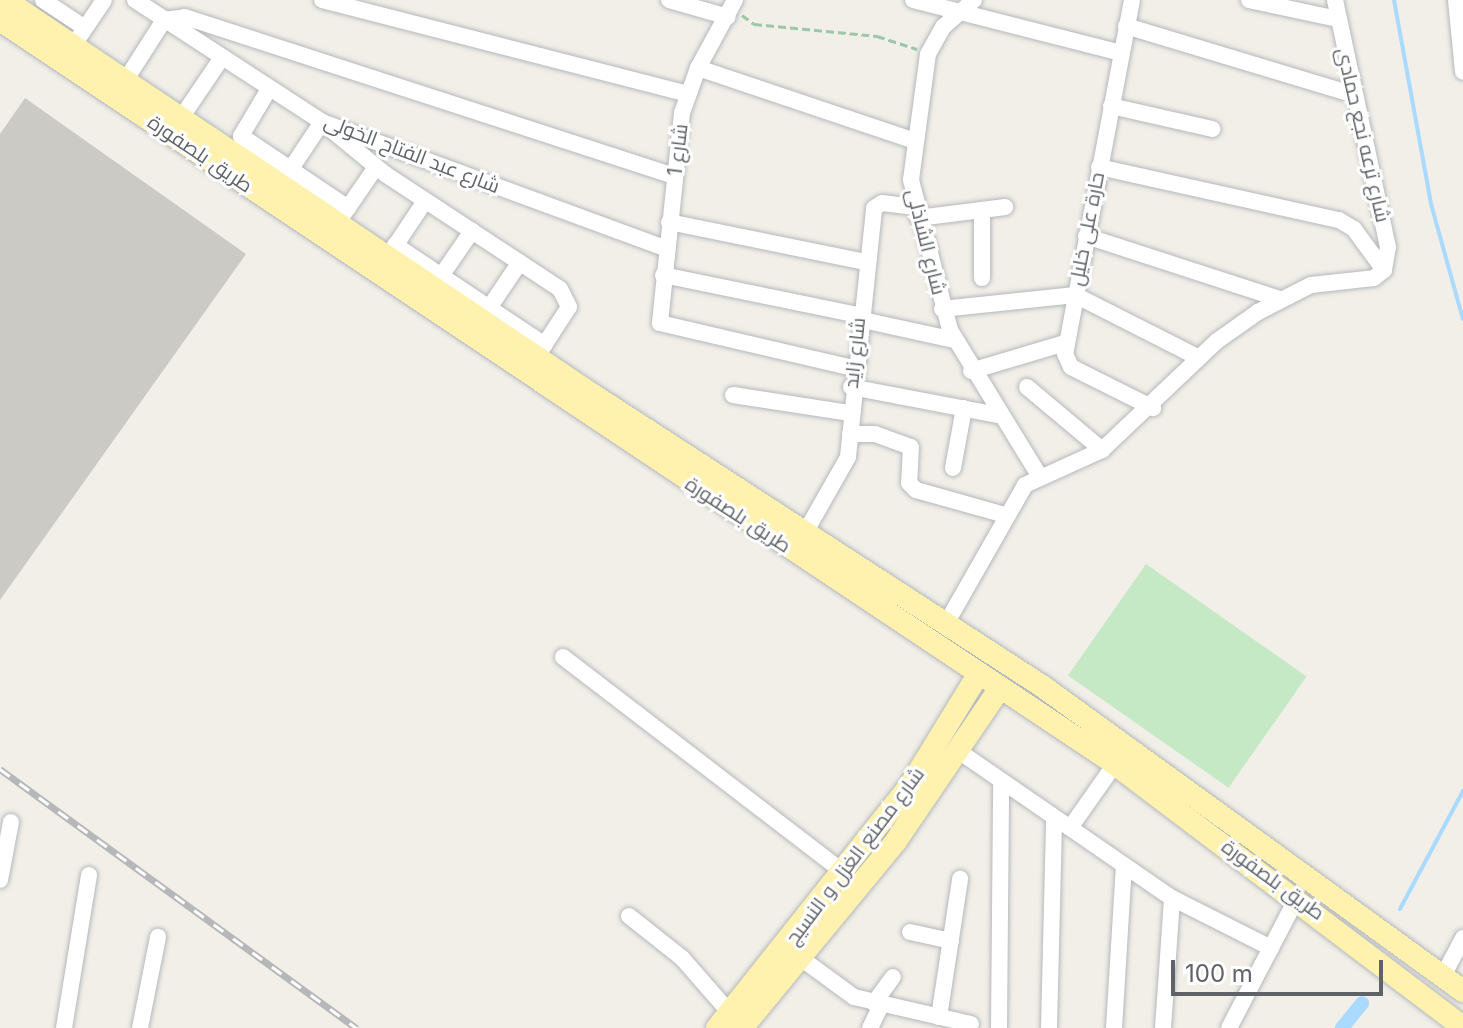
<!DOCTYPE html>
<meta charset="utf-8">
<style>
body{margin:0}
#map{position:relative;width:1463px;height:1028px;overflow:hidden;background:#f1efe8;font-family:Inter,Cairo,sans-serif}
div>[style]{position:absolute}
.green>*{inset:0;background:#c5e8c5;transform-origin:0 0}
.stream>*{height:4px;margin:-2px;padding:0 2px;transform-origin:2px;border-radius:2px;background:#aadaff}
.canal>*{height:14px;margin:-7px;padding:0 7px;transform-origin:7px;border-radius:7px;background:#aadaff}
.building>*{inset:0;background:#cccac5}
.path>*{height:3px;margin-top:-1.5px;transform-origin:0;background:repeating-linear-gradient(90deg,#9cc7a9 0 8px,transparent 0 12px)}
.roads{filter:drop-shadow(0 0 2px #b5b8bc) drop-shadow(0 0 2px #b5b8bc)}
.minor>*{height:16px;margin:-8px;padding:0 8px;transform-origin:8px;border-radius:8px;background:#fff}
.major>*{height:22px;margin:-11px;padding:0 11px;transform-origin:11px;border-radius:11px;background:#fff2af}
.rail>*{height:7px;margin-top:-3.5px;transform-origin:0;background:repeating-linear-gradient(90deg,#fff 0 12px,#b6b7b8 0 24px);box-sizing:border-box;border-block:2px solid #b6b7b8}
span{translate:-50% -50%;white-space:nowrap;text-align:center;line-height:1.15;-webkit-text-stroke:6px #fff;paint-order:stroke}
.street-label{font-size:20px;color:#5f6368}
.scale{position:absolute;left:1171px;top:960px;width:212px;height:36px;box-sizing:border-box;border:4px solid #5f6368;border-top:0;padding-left:10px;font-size:24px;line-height:28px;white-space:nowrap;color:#5f6368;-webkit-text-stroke:6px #fff;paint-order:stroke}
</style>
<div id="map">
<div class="green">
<i style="left:1146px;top:564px;width:196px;height:136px;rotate:35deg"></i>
</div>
<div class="stream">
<i style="left:1394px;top:0;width:207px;rotate:79.7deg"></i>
<i style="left:1431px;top:204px;width:119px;rotate:74.5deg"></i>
<i style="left:1400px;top:909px;width:134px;rotate:-61.9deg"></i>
</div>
<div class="canal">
<i style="left:1342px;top:1028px;width:32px;rotate:-51deg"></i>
</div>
<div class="building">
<i style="clip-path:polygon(25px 98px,246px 254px,0 600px,0 134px)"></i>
</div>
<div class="path">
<i style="left:742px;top:15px;width:15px;rotate:37deg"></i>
<i style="left:754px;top:24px;width:124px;rotate:5.6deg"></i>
<i style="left:877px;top:36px;width:42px;rotate:18deg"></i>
</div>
<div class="roads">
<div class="minor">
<i style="left:43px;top:0;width:50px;rotate:33.7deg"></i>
<i style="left:135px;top:0;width:223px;rotate:33.1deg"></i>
<i style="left:322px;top:122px;width:365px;rotate:20.2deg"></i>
<i style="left:322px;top:0;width:377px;rotate:14.4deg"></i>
<i style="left:669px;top:0;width:61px;rotate:16.1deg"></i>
<i style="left:735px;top:0;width:77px;rotate:118.6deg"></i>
<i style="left:698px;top:68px;width:48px;rotate:109.6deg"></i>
<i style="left:682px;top:113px;width:211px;rotate:96deg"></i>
<i style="left:660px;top:323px;width:198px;rotate:13.1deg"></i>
<i style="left:913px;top:0;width:215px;rotate:14.3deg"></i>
<i style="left:974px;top:0;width:41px;rotate:138.9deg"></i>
<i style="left:943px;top:27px;width:31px;rotate:119deg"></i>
<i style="left:928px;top:54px;width:127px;rotate:97.7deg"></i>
<i style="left:911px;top:180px;width:155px;rotate:75.4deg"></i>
<i style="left:950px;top:330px;width:172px;rotate:58.5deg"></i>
<i style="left:1132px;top:0;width:360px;rotate:100.7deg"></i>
<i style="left:1065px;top:354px;width:14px;rotate:65deg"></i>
<i style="left:1071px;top:367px;width:92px;rotate:26.6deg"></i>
<i style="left:1249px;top:0;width:91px;rotate:12.1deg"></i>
<i style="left:1335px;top:0;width:253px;rotate:77.9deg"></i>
<i style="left:1388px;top:247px;width:23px;rotate:100deg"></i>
<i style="left:1456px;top:0;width:72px;rotate:84.4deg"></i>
<i style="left:1126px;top:26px;width:235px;rotate:16.8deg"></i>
<i style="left:73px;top:46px;width:55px;rotate:-56deg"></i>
<i style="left:698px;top:68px;width:226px;rotate:18.6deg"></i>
<i style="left:125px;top:81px;width:72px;rotate:-57.4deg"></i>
<i style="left:164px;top:20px;width:21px;rotate:-8deg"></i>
<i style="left:185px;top:17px;width:514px;rotate:18.01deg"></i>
<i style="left:269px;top:89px;width:55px;rotate:120.8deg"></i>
<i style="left:241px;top:136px;width:129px;rotate:33.9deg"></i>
<i style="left:1111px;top:106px;width:104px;rotate:12.8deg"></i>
<i style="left:181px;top:118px;width:71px;rotate:-55.9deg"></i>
<i style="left:1099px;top:167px;width:246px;rotate:12.5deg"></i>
<i style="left:1339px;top:220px;width:17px;rotate:31deg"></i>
<i style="left:1354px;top:229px;width:51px;rotate:53.8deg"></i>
<i style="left:290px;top:170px;width:58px;rotate:-56.3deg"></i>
<i style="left:322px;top:122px;width:82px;rotate:39.5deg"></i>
<i style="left:385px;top:174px;width:209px;rotate:33.3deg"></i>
<i style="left:560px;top:289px;width:20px;rotate:63deg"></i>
<i style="left:569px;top:307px;width:59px;rotate:123.1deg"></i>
<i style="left:343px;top:215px;width:58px;rotate:-55.5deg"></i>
<i style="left:918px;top:218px;width:88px;rotate:-7.2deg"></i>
<i style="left:669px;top:222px;width:201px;rotate:11.5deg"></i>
<i style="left:1086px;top:236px;width:204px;rotate:18deg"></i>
<i style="left:395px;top:245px;width:180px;rotate:33.7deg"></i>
<i style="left:391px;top:252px;width:61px;rotate:-56.3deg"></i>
<i style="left:663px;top:275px;width:199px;rotate:11.6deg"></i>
<i style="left:441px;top:276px;width:55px;rotate:-55.4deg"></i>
<i style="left:982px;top:278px;width:68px;rotate:-90deg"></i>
<i style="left:489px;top:308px;width:55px;rotate:-56deg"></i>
<i style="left:942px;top:309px;width:134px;rotate:-6deg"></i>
<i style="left:1075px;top:295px;width:139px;rotate:26.9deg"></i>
<i style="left:858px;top:319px;width:98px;rotate:12.3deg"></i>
<i style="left:971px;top:371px;width:98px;rotate:-16.6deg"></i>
<i style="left:851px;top:387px;width:150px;rotate:10.8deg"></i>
<i style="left:1027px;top:387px;width:98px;rotate:40deg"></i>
<i style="left:733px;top:395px;width:117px;rotate:8.8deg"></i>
<i style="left:850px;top:434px;width:25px"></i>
<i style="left:875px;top:434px;width:38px;rotate:20deg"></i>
<i style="left:911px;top:447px;width:36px;rotate:93deg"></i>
<i style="left:909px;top:483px;width:10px;rotate:45deg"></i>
<i style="left:916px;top:490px;width:92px;rotate:15.7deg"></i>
<i style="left:953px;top:468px;width:61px;rotate:-79.6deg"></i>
<i style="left:806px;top:531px;width:85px;rotate:-60.4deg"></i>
<i style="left:848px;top:457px;width:250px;rotate:-84deg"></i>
<i style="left:874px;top:208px;width:9px;rotate:-32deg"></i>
<i style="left:882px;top:203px;width:34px;rotate:7deg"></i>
<i style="left:947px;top:622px;width:158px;rotate:-60.3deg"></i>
<i style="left:1025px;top:485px;width:85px;rotate:-24.4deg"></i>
<i style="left:1102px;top:450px;width:158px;rotate:-43.5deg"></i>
<i style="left:1217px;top:341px;width:50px;rotate:-35.3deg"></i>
<i style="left:1258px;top:312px;width:59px;rotate:-27deg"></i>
<i style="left:1311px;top:285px;width:63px;rotate:-6.3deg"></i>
<i style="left:1374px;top:278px;width:13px;rotate:-39deg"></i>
<i style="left:563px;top:657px;width:355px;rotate:37.5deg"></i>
<i style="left:960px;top:752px;width:257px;rotate:34.6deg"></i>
<i style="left:1172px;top:898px;width:111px;rotate:26.8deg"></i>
<i style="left:1070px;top:828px;width:78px;rotate:-54.9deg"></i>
<i style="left:0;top:880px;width:59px;rotate:-79.3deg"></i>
<i style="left:629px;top:916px;width:68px;rotate:38.4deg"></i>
<i style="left:682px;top:958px;width:73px;rotate:48.9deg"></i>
<i style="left:910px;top:932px;width:42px;rotate:12.4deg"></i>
<i style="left:802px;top:959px;width:64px;rotate:36.2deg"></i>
<i style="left:854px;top:997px;width:120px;rotate:13deg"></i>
<i style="left:1443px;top:976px;width:43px;rotate:-62.2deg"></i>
<i style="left:874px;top:1003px;width:32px;rotate:-54deg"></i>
<i style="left:939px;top:1017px;width:140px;rotate:-81.3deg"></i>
<i style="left:64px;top:1028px;width:155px;rotate:-80.7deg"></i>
<i style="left:140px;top:1028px;width:93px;rotate:-78.8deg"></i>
<i style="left:870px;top:1028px;width:25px;rotate:-64deg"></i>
<i style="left:999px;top:1028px;width:247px;rotate:-89.5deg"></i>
<i style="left:1049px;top:1028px;width:210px;rotate:-88.6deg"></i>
<i style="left:1114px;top:1028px;width:163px;rotate:-86.5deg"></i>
<i style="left:1163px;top:1028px;width:130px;rotate:-86deg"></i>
<i style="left:1229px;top:1028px;width:147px;rotate:-62.4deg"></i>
</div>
<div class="major">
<i style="left:5px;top:0;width:708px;rotate:33.89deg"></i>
<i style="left:593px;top:395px;width:535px;rotate:32.95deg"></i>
<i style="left:1042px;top:686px;width:520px;rotate:35.92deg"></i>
<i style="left:0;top:20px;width:1340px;rotate:33.71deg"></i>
<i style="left:1115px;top:764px;width:436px;rotate:37.1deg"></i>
<i style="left:717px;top:1028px;width:312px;rotate:-51.5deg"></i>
<i style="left:911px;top:784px;width:130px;rotate:-58.5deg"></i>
<i style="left:742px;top:1028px;width:242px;rotate:-50.5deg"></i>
<i style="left:896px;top:841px;width:185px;rotate:-55.8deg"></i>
</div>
</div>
<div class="rail">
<i style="left:0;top:769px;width:441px;rotate:36deg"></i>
</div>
<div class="street-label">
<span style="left:1363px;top:135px;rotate:77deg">شارع ترعه نجع حمادى</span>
<span style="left:678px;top:150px;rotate:-83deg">شارع 1</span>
<span style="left:200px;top:154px;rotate:34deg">طريق بلصفورة</span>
<span style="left:412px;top:154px;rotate:21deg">شارع عبد الفتاح الخولى</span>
<span style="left:1087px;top:229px;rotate:-79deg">حارة على خليل</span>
<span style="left:926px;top:242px;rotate:76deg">شارع الشاذلى</span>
<span style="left:855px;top:353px;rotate:-84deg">شارع زايد</span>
<span style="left:738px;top:515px;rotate:33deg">طريق بلصفورة</span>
<span style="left:855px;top:856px;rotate:-53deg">شارع مصنع الغزل و النسيج</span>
<span style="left:1273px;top:880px;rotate:36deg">طريق بلصفورة</span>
</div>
<div class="scale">100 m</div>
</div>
